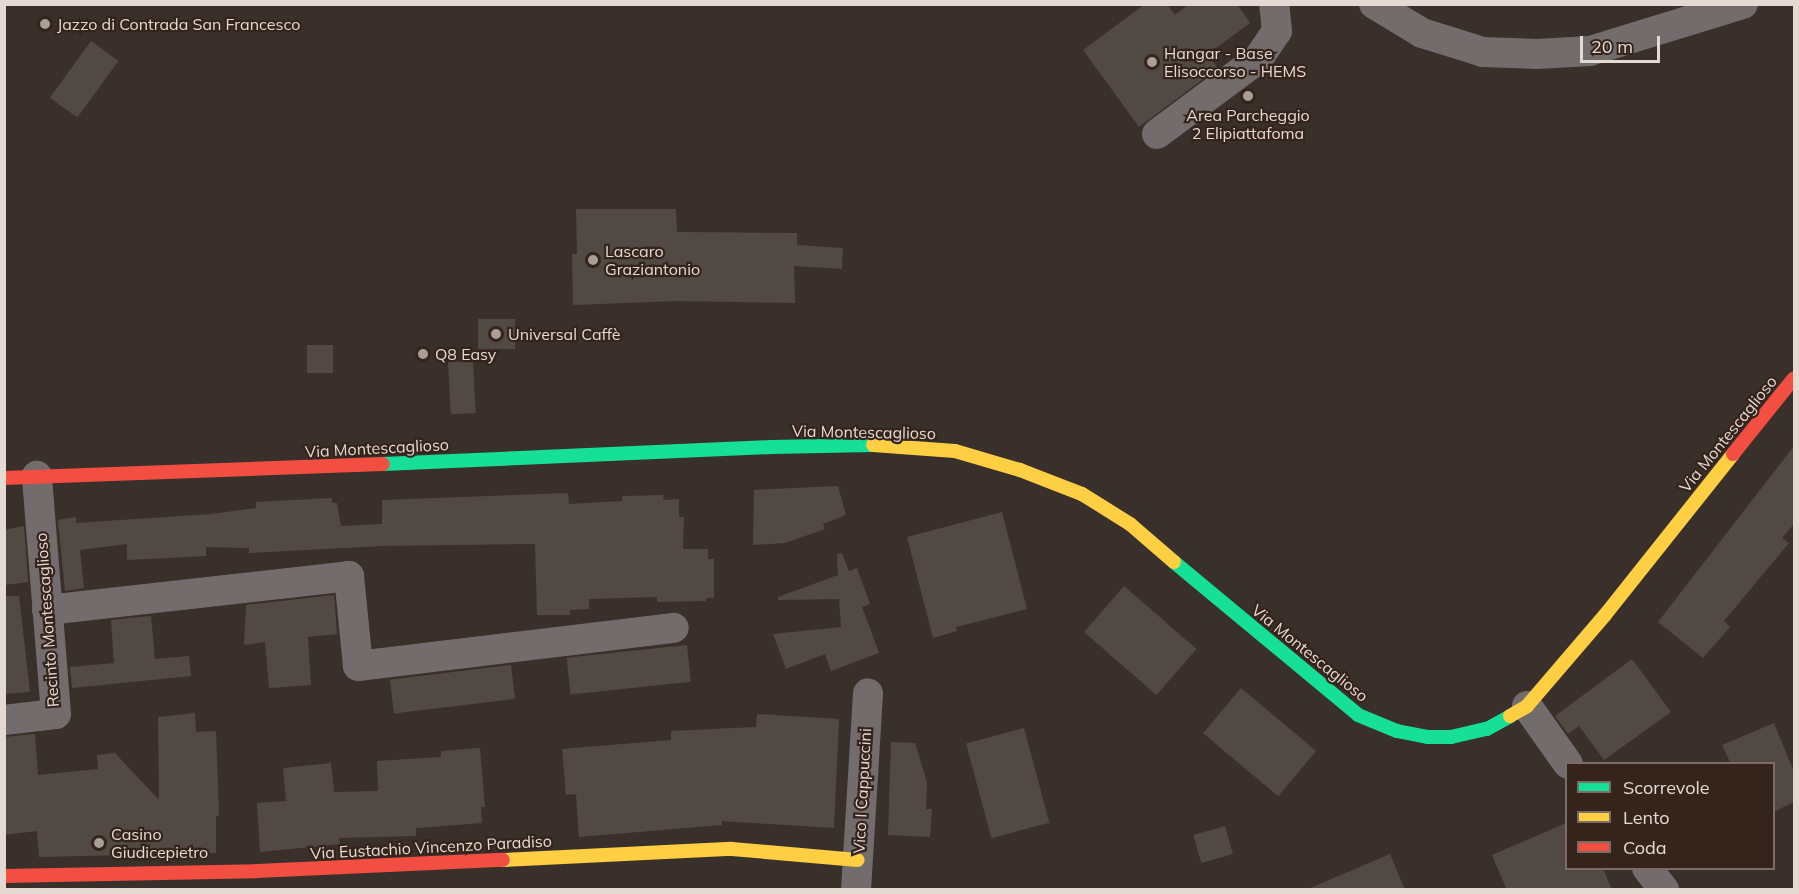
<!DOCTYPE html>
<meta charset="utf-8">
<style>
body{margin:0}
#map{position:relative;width:1799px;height:894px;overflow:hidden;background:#3a302b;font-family:Mulish,sans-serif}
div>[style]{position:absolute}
.building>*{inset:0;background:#514a44;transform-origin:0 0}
.street>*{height:30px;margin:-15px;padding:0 15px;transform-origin:15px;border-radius:15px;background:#726c6c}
.fast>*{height:14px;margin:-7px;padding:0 7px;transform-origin:7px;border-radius:7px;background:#16e098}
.slow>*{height:14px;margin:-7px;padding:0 7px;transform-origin:7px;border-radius:7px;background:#ffcf43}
.jam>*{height:14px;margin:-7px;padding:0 7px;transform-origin:7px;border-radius:7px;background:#f24e42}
.dots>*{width:16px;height:16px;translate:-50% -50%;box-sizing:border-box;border:3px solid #35241c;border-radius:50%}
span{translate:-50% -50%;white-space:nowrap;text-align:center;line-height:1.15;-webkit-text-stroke:4.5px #35241c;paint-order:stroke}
.poi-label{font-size:16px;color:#e5d9d3}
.left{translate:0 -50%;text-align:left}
.street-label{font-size:16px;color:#e5d9d3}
.frame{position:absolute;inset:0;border:6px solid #e5d9d3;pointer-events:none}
.legend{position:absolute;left:1565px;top:762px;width:210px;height:108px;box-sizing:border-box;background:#35241c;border:2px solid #7b6c65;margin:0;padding:8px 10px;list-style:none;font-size:18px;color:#e5d9d3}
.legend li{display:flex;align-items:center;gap:12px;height:30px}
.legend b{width:30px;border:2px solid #7b6c65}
.scale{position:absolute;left:1580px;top:36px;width:80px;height:27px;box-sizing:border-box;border:3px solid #e5d9d3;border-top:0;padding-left:8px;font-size:18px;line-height:21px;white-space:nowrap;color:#e5d9d3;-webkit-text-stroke:4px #35241c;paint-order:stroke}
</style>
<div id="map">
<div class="building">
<i style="clip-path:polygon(1145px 4px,1167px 4px,1175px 15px,1189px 4px,1237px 4px,1250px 23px,1208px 54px,1218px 68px,1139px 127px,1083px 50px)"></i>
<i style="left:91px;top:41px;width:34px;height:70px;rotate:36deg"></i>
<i style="clip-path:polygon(576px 209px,676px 209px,677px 232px,797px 233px,797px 245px,843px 248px,842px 269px,794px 266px,795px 303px,676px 301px,573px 305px,572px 254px,577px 254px)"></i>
<i style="left:478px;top:319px;width:37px;height:30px"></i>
<i style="left:307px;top:345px;width:26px;height:28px"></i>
<i style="left:473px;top:361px;width:52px;height:25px;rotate:87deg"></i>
<i style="clip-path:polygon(1794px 446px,1794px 524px,1782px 538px,1789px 543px,1724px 621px,1730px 627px,1703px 658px,1658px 622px)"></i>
<i style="clip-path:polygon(838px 486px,846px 515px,823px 524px,825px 529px,785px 543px,753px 545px,754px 490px)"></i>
<i style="clip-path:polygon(568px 493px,569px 504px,622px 501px,622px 496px,664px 495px,663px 500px,679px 499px,679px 517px,684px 517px,683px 549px,708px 549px,708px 559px,714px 559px,714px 598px,706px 598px,706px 601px,657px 602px,657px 597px,589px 599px,589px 609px,570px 610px,570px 615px,537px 615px,535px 544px,382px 546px,249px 553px,249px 548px,206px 547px,206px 556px,127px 560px,127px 544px,80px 550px,84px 588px,65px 591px,58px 520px,76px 517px,76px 523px,211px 514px,256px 508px,256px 502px,332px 498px,332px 503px,337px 503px,341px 526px,382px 524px,382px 500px)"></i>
<i style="clip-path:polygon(1002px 512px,1027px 609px,956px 627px,957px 631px,933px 638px,907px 537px)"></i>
<i style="clip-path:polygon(24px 526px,28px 582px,4px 585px,4px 530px)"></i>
<i style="clip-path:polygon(842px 553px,849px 571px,857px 568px,870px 604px,862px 607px,879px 653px,831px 671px,825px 654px,786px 669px,773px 634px,841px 627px,839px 599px,778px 600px,778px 597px,838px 575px,837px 554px)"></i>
<i style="left:1124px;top:586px;width:96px;height:61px;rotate:41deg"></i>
<i style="clip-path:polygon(334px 595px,337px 634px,308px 637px,311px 685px,269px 688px,265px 642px,244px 645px,246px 605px)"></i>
<i style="clip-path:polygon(4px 596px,19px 596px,30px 692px,4px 694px)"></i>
<i style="clip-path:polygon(151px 616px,155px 659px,189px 656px,191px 676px,72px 688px,70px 667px,114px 663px,111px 620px)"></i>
<i style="left:687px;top:645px;width:37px;height:121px;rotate:84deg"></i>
<i style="clip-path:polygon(1632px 659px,1671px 712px,1604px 760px,1579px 726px,1568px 734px,1555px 716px)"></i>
<i style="left:511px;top:665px;width:34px;height:122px;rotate:83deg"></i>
<i style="left:1241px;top:688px;width:98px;height:59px;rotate:40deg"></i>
<i style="clip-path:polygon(195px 713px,196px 732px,216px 731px,219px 816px,216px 816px,216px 853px,39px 857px,37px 831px,4px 835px,4px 737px,35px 734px,38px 775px,98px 769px,97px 755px,115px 753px,159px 800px,158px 717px)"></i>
<i style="clip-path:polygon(757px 714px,839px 719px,834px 828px,722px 821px,722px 825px,579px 837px,576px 794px,566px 795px,562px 749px,671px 740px,671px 731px,756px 727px)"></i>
<i style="clip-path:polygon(1774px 723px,1794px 772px,1794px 802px,1773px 812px,1773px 764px,1731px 764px,1722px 745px)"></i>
<i style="left:1024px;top:728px;width:98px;height:60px;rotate:75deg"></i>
<i style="clip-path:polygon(891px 742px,915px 743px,927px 782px,926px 809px,932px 809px,930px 837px,888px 835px)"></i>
<i style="clip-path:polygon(480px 748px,485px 807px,481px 807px,482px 823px,416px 828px,416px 836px,339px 838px,340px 844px,260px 852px,257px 803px,286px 801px,283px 768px,331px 763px,334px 792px,378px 791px,377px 761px,441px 757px,441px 751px)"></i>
<i style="clip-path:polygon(1566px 823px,1566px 868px,1603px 868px,1612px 890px,1507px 890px,1492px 855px)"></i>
<i style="left:1225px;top:826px;width:29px;height:33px;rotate:74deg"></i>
<i style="clip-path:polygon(1390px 854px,1405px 890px,1308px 890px,1308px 889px)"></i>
</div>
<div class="street">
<i style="left:1374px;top:4px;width:56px;rotate:31.1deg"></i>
<i style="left:1422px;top:33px;width:64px;rotate:17.3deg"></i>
<i style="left:1483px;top:52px;width:54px;rotate:2.1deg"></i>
<i style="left:1537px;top:54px;width:53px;rotate:-3.2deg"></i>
<i style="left:1590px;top:51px;width:160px;rotate:-17.1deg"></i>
<i style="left:1157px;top:134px;width:126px;rotate:-36.6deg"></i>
<i style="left:1258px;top:59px;width:34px;rotate:-56deg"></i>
<i style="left:1277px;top:31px;width:27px;rotate:-96deg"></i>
<i style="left:47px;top:610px;width:304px;rotate:-6.4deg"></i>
<i style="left:349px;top:576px;width:90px;rotate:84.3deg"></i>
<i style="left:358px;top:666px;width:318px;rotate:-6.9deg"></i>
<i style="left:1527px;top:706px;width:71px;rotate:54.7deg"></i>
<i style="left:4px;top:720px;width:52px;rotate:-6.6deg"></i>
<i style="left:56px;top:714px;width:239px;rotate:-94.6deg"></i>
<i style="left:1647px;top:868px;width:28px;rotate:52deg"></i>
<i style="left:856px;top:890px;width:197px;rotate:-86.5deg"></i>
</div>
<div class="fast">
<i style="left:383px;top:464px;width:389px;rotate:-2.5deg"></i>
<i style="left:772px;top:447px;width:101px;rotate:-1.1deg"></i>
<i style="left:1174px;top:562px;width:239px;rotate:39.7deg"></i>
<i style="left:1358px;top:715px;width:42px;rotate:22.3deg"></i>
<i style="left:1397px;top:731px;width:32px;rotate:11deg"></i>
<i style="left:1428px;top:737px;width:23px"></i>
<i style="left:1451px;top:737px;width:37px;rotate:-13deg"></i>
<i style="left:1487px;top:729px;width:26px;rotate:-29deg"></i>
</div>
<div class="slow">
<i style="left:873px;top:445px;width:82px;rotate:4.2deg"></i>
<i style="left:955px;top:451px;width:68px;rotate:16.3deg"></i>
<i style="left:1020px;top:470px;width:66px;rotate:21.2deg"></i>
<i style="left:1082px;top:494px;width:57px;rotate:32deg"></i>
<i style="left:1130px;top:524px;width:58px;rotate:40.8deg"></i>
<i style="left:1510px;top:716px;width:20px;rotate:-30deg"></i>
<i style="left:1527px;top:706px;width:120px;rotate:-49.4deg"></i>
<i style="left:1605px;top:615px;width:206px;rotate:-51.5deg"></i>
<i style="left:503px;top:860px;width:229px;rotate:-2.8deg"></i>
<i style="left:732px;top:849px;width:126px;rotate:5deg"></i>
</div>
<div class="jam">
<i style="left:1733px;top:454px;width:97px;rotate:-51.2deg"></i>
<i style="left:4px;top:478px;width:379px;rotate:-2.1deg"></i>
<i style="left:4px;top:876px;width:253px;rotate:-1.1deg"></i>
<i style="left:257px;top:871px;width:246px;rotate:-2.6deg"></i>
</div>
<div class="dots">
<i style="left:45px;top:24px;background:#a99e98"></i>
<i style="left:1152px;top:62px;background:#a99e98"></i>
<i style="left:1248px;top:96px;background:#a99e98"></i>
<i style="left:593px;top:260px;background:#a99e98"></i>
<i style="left:496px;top:334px;background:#a99e98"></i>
<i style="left:423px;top:354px;background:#a99e98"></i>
<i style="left:99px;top:843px;background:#a99e98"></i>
</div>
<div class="poi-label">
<span class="left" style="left:57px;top:24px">Jazzo di Contrada San Francesco</span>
<span class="left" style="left:1164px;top:62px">Hangar - Base<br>Elisoccorso - HEMS</span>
<span style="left:1248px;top:124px">Area Parcheggio<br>2 Elipiattafoma</span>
<span class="left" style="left:605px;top:260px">Lascaro<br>Graziantonio</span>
<span class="left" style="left:508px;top:334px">Universal Caffè</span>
<span class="left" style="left:435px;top:354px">Q8 Easy</span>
<span class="left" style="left:111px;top:843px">Casino<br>Giudicepietro</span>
</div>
<div class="street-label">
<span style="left:864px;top:432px;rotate:1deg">Via Montescaglioso</span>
<span style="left:1728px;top:434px;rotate:-51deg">Via Montescaglioso</span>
<span style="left:377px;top:448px;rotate:-3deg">Via Montescaglioso</span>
<span style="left:47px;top:620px;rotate:-94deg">Recinto Montescaglioso</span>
<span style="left:1310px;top:653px;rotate:39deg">Via Montescaglioso</span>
<span style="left:862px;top:791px;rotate:-87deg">Vico I Cappuccini</span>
<span style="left:431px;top:847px;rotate:-3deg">Via Eustachio Vincenzo Paradiso</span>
</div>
<div class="frame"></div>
<ul class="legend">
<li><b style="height:8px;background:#16e098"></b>Scorrevole</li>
<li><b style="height:8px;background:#ffcf43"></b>Lento</li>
<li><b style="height:8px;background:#f24e42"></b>Coda</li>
</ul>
<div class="scale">20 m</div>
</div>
